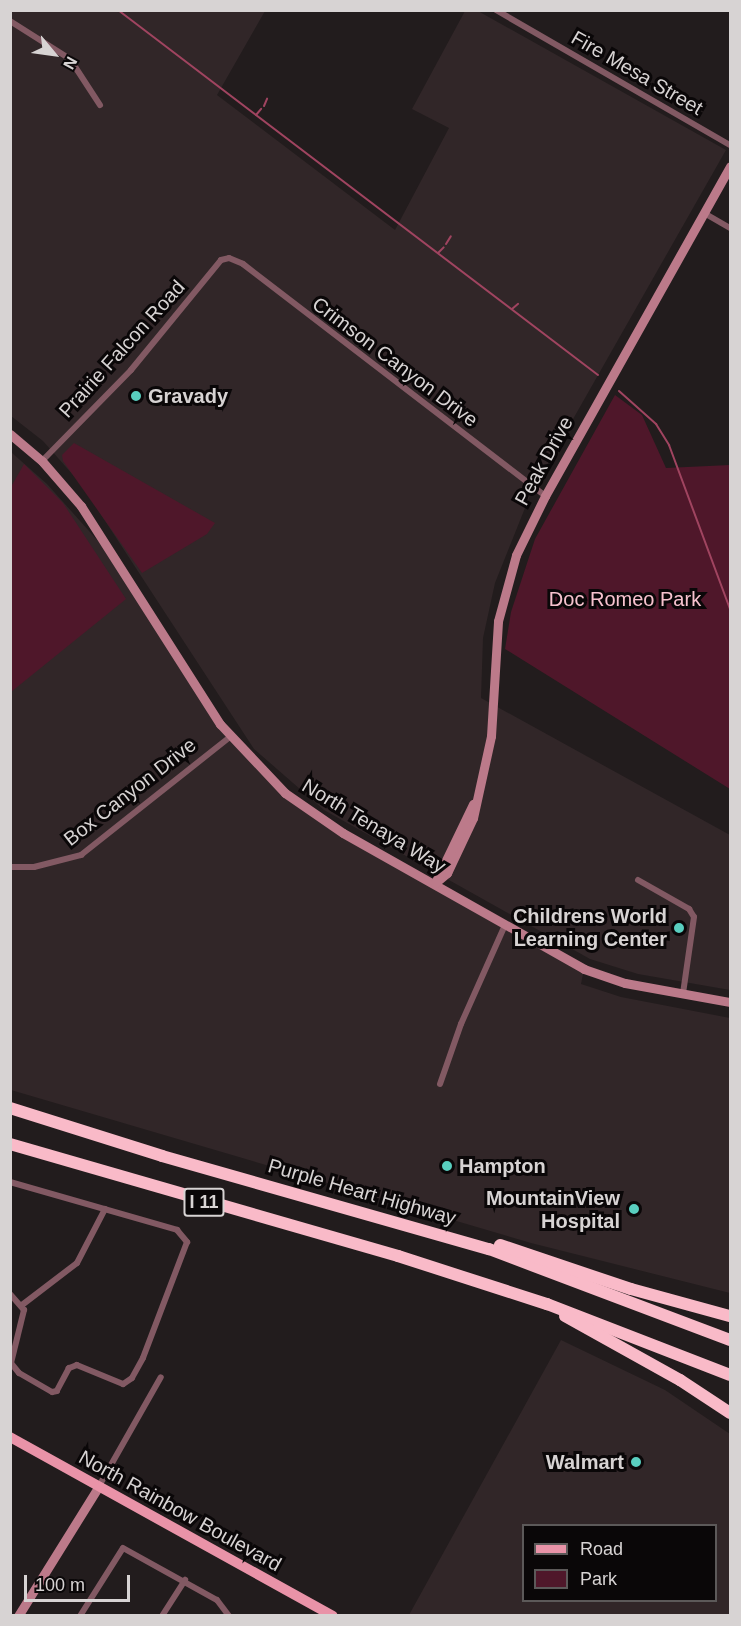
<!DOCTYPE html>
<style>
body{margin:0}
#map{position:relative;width:741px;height:1626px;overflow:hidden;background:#221c1d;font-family:Arial,sans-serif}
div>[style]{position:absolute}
.built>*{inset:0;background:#312628}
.green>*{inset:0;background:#4f172a}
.stream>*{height:2px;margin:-1px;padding:0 1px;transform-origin:1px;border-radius:1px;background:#a04460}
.street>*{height:6px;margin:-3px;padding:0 3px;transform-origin:3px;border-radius:3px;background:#825963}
.secondary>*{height:9px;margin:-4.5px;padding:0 4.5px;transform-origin:4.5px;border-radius:4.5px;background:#bc7a8a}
.primary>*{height:10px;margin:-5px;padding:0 5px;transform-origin:5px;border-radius:5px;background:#e993a8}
.highway>*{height:12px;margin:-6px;padding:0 6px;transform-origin:6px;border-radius:6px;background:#f9bac8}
.dots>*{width:16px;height:16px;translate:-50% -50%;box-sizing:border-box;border:3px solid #0a0708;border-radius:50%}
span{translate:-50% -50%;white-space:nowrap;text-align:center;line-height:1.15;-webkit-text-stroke:6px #0a0708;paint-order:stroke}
.shield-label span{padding:2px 4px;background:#0a0708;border:2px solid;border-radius:4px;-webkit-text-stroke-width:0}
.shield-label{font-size:18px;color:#d7d3d3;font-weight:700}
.street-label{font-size:20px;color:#d7d3d3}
.poi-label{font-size:20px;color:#d7d3d3;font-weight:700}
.left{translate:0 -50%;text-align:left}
.right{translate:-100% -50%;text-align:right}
.park-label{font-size:20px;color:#f7c2ce}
.frame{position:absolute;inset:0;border:12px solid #d7d3d3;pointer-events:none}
.legend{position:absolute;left:522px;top:1524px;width:195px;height:78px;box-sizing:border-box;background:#0a0708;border:2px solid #5c5959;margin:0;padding:8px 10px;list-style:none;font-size:18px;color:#d7d3d3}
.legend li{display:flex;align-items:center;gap:12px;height:30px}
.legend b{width:30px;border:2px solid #5c5959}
.north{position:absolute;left:24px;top:24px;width:60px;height:60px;-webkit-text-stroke:4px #0a0708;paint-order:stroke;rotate:119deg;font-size:16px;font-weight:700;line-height:24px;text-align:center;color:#d7d3d3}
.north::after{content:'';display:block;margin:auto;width:21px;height:27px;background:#d7d3d3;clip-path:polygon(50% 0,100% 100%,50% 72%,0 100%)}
.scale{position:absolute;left:24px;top:1575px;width:106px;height:27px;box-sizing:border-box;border:3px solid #d7d3d3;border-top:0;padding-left:8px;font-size:18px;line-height:21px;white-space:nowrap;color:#d7d3d3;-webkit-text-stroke:4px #0a0708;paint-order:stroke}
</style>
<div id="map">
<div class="built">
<i style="clip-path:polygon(11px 11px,265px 11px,217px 95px,395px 230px,449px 128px,412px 109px,465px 11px,478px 11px,726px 150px,531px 493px,495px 583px,483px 638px,481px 698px,730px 835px,730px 990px,638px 974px,590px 959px,324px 810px,254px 749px,81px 484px,43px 441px,11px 416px)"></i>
<i style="clip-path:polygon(11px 452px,47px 484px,123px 569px,246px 756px,309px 811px,584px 969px,581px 984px,621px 997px,730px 1018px,730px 1293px,531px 1243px,11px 1090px)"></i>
<i style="clip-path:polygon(evenodd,561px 1340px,665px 1390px,730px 1434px,730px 1615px,409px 1615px,561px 1340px,524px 1526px,716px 1526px,716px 1600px,524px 1600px,524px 1526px)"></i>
</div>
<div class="green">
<i style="clip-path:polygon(615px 395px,642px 415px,666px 468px,730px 465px,730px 789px,505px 649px,511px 612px,535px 539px)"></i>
<i style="clip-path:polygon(74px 443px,215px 523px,207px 534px,142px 573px,63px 461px,62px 455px)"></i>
<i style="clip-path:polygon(24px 464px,63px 503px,126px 599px,11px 692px,11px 487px)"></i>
</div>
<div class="stream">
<i style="left:118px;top:10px;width:603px;rotate:37.25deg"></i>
<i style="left:264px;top:106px;width:8px;rotate:-67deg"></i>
<i style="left:256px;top:115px;width:8px;rotate:-50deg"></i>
<i style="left:446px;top:244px;width:9px;rotate:-58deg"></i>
<i style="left:438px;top:253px;width:8px;rotate:-45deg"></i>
<i style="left:512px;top:309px;width:8px;rotate:-40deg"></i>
<i style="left:619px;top:391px;width:50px;rotate:41.7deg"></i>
<i style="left:656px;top:424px;width:25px;rotate:58deg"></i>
<i style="left:669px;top:445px;width:175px;rotate:69.6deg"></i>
</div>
<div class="street">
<i style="left:496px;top:10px;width:270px;rotate:30deg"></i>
<i style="left:10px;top:21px;width:71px;rotate:32.3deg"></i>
<i style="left:70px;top:59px;width:55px;rotate:56.9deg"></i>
<i style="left:704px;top:213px;width:30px;rotate:30deg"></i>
<i style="left:42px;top:461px;width:127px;rotate:-45.6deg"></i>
<i style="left:131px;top:370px;width:142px;rotate:-50.7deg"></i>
<i style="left:221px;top:260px;width:8px;rotate:-14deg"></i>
<i style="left:229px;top:258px;width:15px;rotate:23deg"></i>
<i style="left:243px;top:264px;width:381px;rotate:37.5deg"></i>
<i style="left:10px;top:867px;width:24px"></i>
<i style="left:34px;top:867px;width:49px;rotate:-14.3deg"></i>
<i style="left:81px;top:855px;width:190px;rotate:-38.4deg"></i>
<i style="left:638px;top:880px;width:59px;rotate:29.6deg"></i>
<i style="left:689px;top:909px;width:9px;rotate:58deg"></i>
<i style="left:694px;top:917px;width:77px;rotate:98.2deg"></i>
<i style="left:440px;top:1084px;width:64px;rotate:-70.7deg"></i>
<i style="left:461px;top:1024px;width:108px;rotate:-66deg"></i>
<i style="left:10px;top:1182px;width:174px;rotate:16deg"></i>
<i style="left:177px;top:1230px;width:16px;rotate:50deg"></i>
<i style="left:187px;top:1242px;width:124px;rotate:110.8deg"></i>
<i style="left:143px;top:1358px;width:23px;rotate:119deg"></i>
<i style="left:132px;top:1378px;width:11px;rotate:146deg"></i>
<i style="left:123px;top:1384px;width:50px;rotate:-157.6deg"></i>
<i style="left:77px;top:1365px;width:9px;rotate:159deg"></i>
<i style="left:69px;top:1368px;width:26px;rotate:118deg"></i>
<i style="left:57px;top:1391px;width:5px;rotate:169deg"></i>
<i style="left:52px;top:1392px;width:38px;rotate:-150deg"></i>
<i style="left:19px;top:1373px;width:13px;rotate:-129deg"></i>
<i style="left:11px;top:1363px;width:55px;rotate:-76.2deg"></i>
<i style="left:24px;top:1310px;width:21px;rotate:-131deg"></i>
<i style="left:22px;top:1305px;width:69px;rotate:-37.4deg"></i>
<i style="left:77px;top:1263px;width:61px;rotate:-62.6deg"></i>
<i style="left:99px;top:1486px;width:125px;rotate:-60.4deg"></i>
<i style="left:80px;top:1616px;width:80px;rotate:-57.7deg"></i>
<i style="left:123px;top:1548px;width:107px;rotate:29deg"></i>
<i style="left:217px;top:1600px;width:20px;rotate:53deg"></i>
<i style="left:162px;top:1616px;width:43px;rotate:-57.4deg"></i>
</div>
<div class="secondary">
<i style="left:10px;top:434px;width:42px;rotate:40.2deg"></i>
<i style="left:42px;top:461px;width:60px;rotate:49.1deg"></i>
<i style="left:81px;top:506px;width:259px;rotate:57.5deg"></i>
<i style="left:220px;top:724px;width:95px;rotate:46.7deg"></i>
<i style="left:285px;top:793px;width:70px;rotate:34.6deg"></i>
<i style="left:343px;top:833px;width:277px;rotate:29.4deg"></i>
<i style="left:584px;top:969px;width:43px;rotate:18.9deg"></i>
<i style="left:625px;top:983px;width:107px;rotate:10.3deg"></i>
<i style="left:435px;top:883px;width:16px;rotate:-40deg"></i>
<i style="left:447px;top:873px;width:61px;rotate:-64.7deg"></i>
<i style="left:473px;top:818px;width:84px;rotate:-77.6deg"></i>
<i style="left:491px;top:736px;width:115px;rotate:-86.5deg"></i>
<i style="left:498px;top:621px;width:68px;rotate:-74.7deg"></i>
<i style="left:516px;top:555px;width:66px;rotate:-63.8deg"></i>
<i style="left:545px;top:496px;width:378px;rotate:-60.7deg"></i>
<i style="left:435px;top:883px;width:88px;rotate:-64.3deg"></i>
<i style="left:18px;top:1616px;width:153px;rotate:-58.1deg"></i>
</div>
<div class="primary">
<i style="left:10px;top:1437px;width:369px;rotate:29deg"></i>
</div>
<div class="highway">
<i style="left:10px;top:1108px;width:159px;rotate:17.5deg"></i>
<i style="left:162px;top:1156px;width:340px;rotate:15.9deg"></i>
<i style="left:489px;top:1249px;width:258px;rotate:20.7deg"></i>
<i style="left:10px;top:1144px;width:404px;rotate:16.1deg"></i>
<i style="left:398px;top:1256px;width:157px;rotate:17.9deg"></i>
<i style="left:547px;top:1304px;width:196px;rotate:21.2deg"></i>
<i style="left:500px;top:1245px;width:138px;rotate:18.6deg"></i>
<i style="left:631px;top:1289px;width:103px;rotate:15.3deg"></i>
<i style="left:565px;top:1316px;width:132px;rotate:29.1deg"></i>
<i style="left:680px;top:1380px;width:60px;rotate:33.4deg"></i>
</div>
<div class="dots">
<i style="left:136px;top:396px;background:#59cebf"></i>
<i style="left:679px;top:928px;background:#59cebf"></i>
<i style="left:447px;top:1166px;background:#59cebf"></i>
<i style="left:634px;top:1209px;background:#59cebf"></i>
<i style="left:636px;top:1462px;background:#59cebf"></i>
</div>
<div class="shield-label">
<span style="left:204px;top:1202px">I 11</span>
</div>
<div class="street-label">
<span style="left:637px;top:73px;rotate:30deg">Fire Mesa Street</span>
<span style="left:122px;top:349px;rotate:-48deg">Prairie Falcon Road</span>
<span style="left:395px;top:362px;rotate:37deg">Crimson Canyon Drive</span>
<span style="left:544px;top:461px;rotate:-61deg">Peak Drive</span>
<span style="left:130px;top:792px;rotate:-38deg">Box Canyon Drive</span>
<span style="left:374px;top:826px;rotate:31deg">North Tenaya Way</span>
<span style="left:362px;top:1192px;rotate:16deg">Purple Heart Highway</span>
<span style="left:180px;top:1511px;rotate:29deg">North Rainbow Boulevard</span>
</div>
<div class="poi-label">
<span class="left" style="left:148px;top:396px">Gravady</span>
<span class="right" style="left:667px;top:928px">Childrens World<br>Learning Center</span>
<span class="left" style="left:459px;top:1166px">Hampton</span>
<span class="right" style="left:620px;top:1210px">MountainView<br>Hospital</span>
<span class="right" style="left:624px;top:1462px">Walmart</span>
</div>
<div class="park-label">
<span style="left:625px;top:599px">Doc Romeo Park</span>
</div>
<div class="frame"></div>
<ul class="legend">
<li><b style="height:8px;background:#e993a8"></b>Road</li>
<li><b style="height:16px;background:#4f172a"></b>Park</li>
</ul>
<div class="north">N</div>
<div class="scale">100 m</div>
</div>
